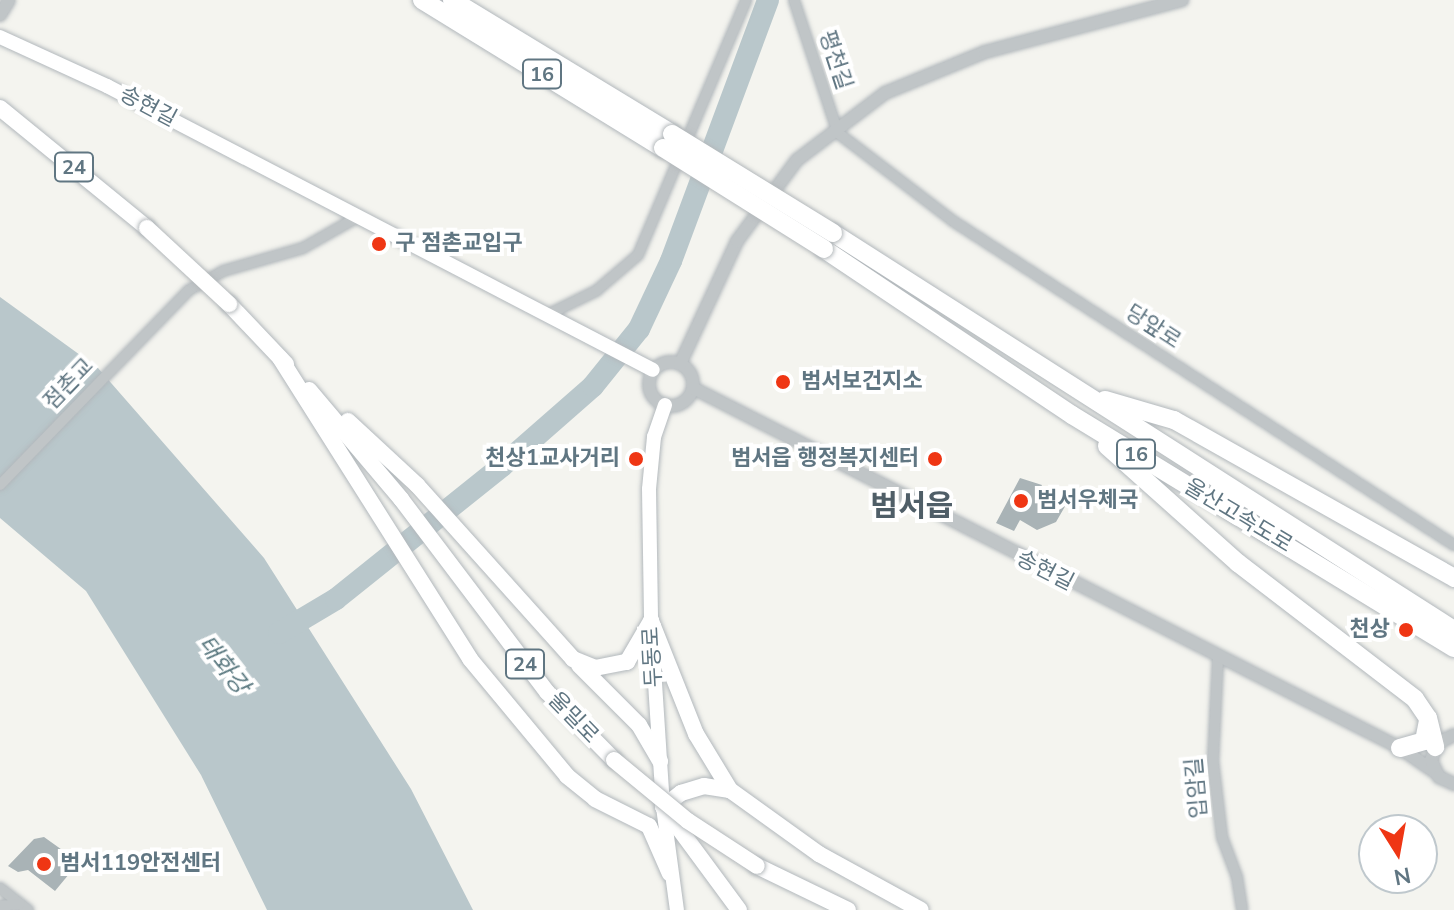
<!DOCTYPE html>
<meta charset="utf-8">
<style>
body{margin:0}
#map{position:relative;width:1454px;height:910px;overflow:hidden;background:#f4f4ef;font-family:"Nunito Sans","Noto Sans KR",sans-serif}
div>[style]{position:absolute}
.water>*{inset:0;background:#b9c7cb}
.river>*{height:22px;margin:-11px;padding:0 11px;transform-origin:11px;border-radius:11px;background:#b9c7cb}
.building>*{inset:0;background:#a9b3b6}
.roads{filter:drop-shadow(0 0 2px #b2b8bc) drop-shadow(0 0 2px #b2b8bc)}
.minor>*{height:10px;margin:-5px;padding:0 5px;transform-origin:5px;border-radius:5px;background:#c0c5c7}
.tertiary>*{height:12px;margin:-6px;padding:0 6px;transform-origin:6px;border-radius:6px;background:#c0c5c7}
.tertiary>.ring{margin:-6px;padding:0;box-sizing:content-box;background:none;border:12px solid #c0c5c7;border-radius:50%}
.secondary>*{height:14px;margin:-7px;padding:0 7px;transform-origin:7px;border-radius:7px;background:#fff}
.primary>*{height:16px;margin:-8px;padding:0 8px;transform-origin:8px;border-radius:8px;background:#fff}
.motorway>*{height:18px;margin:-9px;padding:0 9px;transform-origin:9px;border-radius:9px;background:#fff}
.bridges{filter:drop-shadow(0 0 2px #b3b8bb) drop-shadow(0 0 2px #b3b8bb)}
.primary-bridge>*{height:16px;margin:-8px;padding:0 8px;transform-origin:8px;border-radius:8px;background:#fff}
.motorway-bridge>*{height:18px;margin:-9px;padding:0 9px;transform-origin:9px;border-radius:9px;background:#fff}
.dots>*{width:22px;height:22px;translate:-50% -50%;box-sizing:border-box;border:4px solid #fff;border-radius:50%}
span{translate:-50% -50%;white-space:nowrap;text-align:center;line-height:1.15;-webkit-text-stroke:8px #fff;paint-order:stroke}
.shield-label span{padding:2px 6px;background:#fff;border:2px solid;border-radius:6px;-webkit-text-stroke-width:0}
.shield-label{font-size:20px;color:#607682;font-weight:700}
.street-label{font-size:22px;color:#607682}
.poi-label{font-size:22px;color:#607682;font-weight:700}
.left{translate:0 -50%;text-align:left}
.right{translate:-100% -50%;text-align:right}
.water-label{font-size:24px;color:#5b7980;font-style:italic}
.district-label{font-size:30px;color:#4f5e67;font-weight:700}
.north{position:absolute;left:1358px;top:814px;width:80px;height:80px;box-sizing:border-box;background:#fff;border:2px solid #bfc8cd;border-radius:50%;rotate:169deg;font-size:22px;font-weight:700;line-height:32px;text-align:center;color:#607682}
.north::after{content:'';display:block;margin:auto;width:28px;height:36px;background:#ef3614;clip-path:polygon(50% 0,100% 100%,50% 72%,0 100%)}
</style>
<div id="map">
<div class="water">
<i style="clip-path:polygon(0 297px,98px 368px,264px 558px,411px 789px,473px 910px,267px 910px,201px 775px,86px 591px,0 518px)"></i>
</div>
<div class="river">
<i style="left:279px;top:633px;width:66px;rotate:-30.8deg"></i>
<i style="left:336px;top:599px;width:213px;rotate:-38.7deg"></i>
<i style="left:502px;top:466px;width:121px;rotate:-41.3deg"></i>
<i style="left:593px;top:386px;width:73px;rotate:-51.1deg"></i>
<i style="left:639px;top:329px;width:75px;rotate:-64.8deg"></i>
<i style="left:671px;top:261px;width:278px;rotate:-69.6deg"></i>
</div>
<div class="building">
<i style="clip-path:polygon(1020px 478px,1042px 485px,1040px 489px,1067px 503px,1056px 522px,1037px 530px,1020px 520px,1014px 531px,996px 523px)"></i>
<i style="clip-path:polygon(44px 837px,79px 862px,55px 891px,28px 870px,18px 872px,8px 866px,34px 839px)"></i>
</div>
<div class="roads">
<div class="minor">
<i style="left:794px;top:0;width:140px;rotate:71.7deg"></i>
<i style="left:838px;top:133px;width:145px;rotate:37.4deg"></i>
<i style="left:953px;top:221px;width:597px;rotate:32.89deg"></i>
<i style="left:547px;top:315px;width:55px;rotate:-26.1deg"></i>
<i style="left:596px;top:291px;width:55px;rotate:-40.6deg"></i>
<i style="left:638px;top:255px;width:277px;rotate:-67deg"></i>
<i style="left:0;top:485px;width:272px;rotate:-45.9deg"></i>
<i style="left:189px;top:290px;width:39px;rotate:-29deg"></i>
<i style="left:223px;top:271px;width:83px;rotate:-16deg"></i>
<i style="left:303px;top:248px;width:61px;rotate:-29.5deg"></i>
<i style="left:1218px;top:659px;width:102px;rotate:92.8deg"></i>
<i style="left:1213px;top:761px;width:77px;rotate:83.2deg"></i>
<i style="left:1222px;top:837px;width:43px;rotate:69.4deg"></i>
<i style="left:1237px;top:877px;width:33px;rotate:81deg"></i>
<i style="left:0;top:888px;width:36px;rotate:38deg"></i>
<i style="left:0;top:906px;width:20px;rotate:-6deg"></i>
</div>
<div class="tertiary">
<i style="left:0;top:15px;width:17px;rotate:-59deg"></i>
<i class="ring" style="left:649px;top:362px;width:32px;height:32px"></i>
<i style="left:680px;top:364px;width:136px;rotate:-65.1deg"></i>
<i style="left:737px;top:241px;width:101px;rotate:-53.5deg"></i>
<i style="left:797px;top:160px;width:111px;rotate:-37.3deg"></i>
<i style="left:885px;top:93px;width:108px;rotate:-22.3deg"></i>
<i style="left:985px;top:52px;width:204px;rotate:-14.8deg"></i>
<i style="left:693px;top:388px;width:793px;rotate:26.98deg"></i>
<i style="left:1400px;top:748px;width:42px;rotate:34.4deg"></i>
<i style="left:1454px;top:735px;width:18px;rotate:153deg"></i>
<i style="left:1438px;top:743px;width:18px;rotate:112deg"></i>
<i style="left:1431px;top:760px;width:19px;rotate:65deg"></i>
<i style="left:1439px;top:777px;width:17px;rotate:25deg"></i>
</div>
<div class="secondary">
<i style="left:0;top:37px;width:118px;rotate:24.6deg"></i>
<i style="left:107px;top:86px;width:615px;rotate:27.48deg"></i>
<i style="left:665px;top:405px;width:34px;rotate:109deg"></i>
<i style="left:654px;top:437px;width:52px;rotate:95.5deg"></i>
<i style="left:649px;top:489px;width:132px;rotate:89.1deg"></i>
<i style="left:651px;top:621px;width:186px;rotate:86.3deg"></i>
<i style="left:663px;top:807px;width:104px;rotate:82.3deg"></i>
</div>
<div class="primary">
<i style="left:0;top:108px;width:190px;rotate:39.2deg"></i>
<i style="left:229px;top:304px;width:83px;rotate:46.5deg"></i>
<i style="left:280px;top:358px;width:356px;rotate:57.7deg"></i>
<i style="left:470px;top:659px;width:152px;rotate:50.3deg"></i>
<i style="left:567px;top:776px;width:36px;rotate:39deg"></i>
<i style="left:595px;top:799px;width:60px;rotate:26.6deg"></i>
<i style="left:649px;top:826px;width:52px;rotate:66.4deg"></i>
<i style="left:309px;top:390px;width:143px;rotate:49.8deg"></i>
<i style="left:401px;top:499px;width:242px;rotate:52.9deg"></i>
<i style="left:547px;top:692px;width:95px;rotate:45.4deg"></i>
<i style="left:348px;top:421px;width:94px;rotate:42.8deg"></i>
<i style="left:417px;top:485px;width:234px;rotate:48.1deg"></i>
<i style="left:573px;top:659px;width:24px;rotate:22deg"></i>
<i style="left:595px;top:668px;width:33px;rotate:-11deg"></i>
<i style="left:627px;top:662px;width:48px;rotate:-59.7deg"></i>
<i style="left:651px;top:621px;width:122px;rotate:68.3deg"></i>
<i style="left:696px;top:734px;width:66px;rotate:58.7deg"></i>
<i style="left:579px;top:665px;width:85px;rotate:45deg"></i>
<i style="left:639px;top:725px;width:42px;rotate:59.7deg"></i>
<i style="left:757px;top:866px;width:101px;rotate:25.8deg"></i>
<i style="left:739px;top:910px;width:128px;rotate:-126.4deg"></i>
<i style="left:663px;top:807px;width:23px;rotate:-38deg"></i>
<i style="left:681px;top:793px;width:24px;rotate:-17deg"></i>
<i style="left:704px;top:786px;width:26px;rotate:9deg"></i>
<i style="left:730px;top:790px;width:110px;rotate:35.7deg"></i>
<i style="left:819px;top:854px;width:116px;rotate:28.8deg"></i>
</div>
<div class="motorway">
<i style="left:422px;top:0;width:283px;rotate:31.6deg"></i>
<i style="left:452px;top:0;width:258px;rotate:31.3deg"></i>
<i style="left:833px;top:233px;width:737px;rotate:32.59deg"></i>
<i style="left:824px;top:249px;width:298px;rotate:33.8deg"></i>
<i style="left:1072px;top:415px;width:447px;rotate:31.4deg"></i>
<i style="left:1105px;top:400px;width:72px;rotate:16.2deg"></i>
<i style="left:1174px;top:420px;width:322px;rotate:29.4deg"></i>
<i style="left:1107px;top:446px;width:176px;rotate:41.8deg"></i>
<i style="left:1238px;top:563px;width:223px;rotate:37.5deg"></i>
<i style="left:1415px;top:699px;width:23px;rotate:56deg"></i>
<i style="left:1428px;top:718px;width:30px;rotate:76deg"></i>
<i style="left:1400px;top:748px;width:25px;rotate:-16deg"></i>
<i style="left:1424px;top:741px;width:21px;rotate:-79deg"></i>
</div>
</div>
<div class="bridges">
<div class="primary-bridge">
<i style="left:147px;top:228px;width:112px;rotate:42.8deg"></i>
<i style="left:614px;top:760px;width:96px;rotate:39.5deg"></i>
<i style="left:688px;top:821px;width:82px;rotate:33.1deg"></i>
</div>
<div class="motorway-bridge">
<i style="left:672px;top:134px;width:189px;rotate:31.6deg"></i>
<i style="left:663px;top:148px;width:190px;rotate:32.1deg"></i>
</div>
</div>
<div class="dots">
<i style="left:379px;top:244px;background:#ef3614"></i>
<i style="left:783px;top:382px;background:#ef3614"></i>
<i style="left:636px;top:459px;background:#ef3614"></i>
<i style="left:935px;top:459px;background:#ef3614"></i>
<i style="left:1021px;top:501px;background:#ef3614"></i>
<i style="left:1406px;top:630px;background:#ef3614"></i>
<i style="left:44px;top:864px;background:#ef3614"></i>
</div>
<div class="shield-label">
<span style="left:542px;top:74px">16</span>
<span style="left:74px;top:167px">24</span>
<span style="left:1136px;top:454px">16</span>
<span style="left:525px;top:664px">24</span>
</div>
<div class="street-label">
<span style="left:835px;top:60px;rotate:72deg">평천길</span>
<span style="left:148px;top:107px;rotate:28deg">송현길</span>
<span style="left:1153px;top:327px;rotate:33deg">당앞로</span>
<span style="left:69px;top:384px;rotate:-46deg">점촌교</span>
<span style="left:1238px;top:516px;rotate:31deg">울산고속도로</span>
<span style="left:1045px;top:571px;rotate:27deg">송현길</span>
<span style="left:653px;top:657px;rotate:-93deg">두동로</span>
<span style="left:573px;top:718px;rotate:46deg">울밀로</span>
<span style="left:1197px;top:788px;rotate:-95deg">입암길</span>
</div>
<div class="poi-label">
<span class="left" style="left:395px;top:244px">구 점촌교입구</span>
<span class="left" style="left:801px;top:382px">범서보건지소</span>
<span class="right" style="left:620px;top:459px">천상1교사거리</span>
<span class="right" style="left:919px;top:459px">범서읍 행정복지센터</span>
<span class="left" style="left:1037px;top:501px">범서우체국</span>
<span class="right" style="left:1390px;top:630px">천상</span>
<span class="left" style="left:60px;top:864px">범서119안전센터</span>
</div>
<div class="water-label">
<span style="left:223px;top:665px;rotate:52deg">태화강</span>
</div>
<div class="district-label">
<span style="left:912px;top:507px">범서읍</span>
</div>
<div class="north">N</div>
</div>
